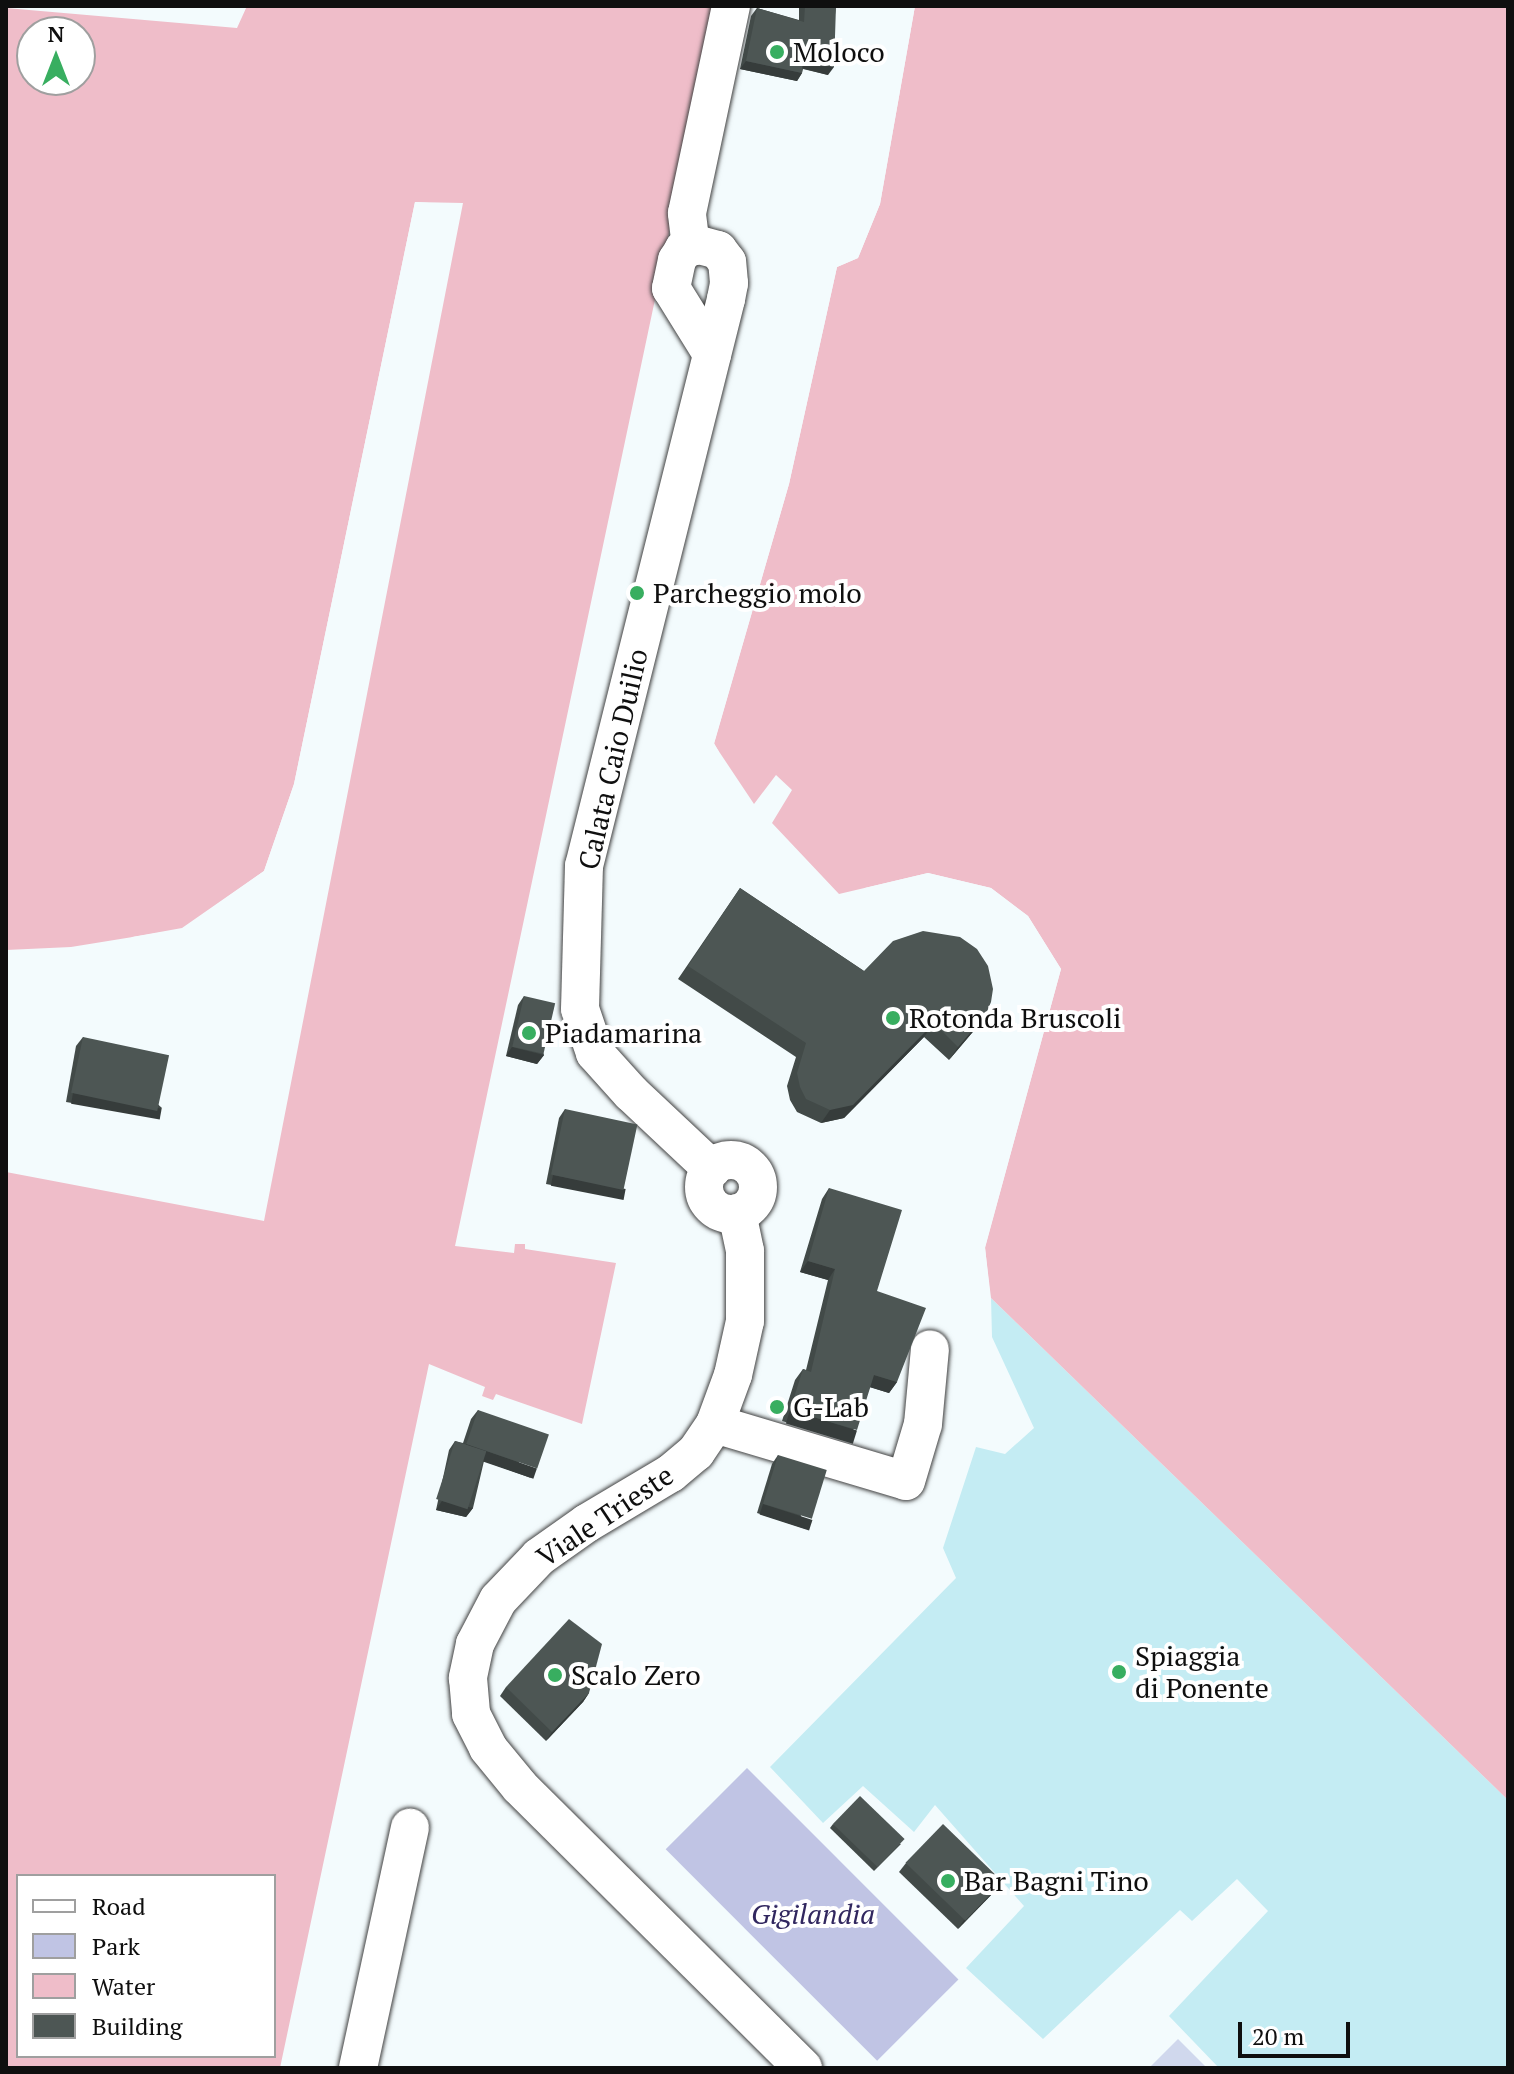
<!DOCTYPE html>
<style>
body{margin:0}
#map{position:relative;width:1514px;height:2074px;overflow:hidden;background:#f3fbfd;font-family:"PT Serif",serif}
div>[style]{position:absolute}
.green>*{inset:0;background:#c0c4e4;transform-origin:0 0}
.sand>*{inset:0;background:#c4ecf3}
.pitch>*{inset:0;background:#d0d8ed}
.water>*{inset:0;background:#efbdc9}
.pier>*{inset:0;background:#f3fbfd}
.roads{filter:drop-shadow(0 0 2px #424242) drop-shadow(0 0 2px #424242)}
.street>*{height:38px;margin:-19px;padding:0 19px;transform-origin:19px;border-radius:19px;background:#fff}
.street>.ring{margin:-19px;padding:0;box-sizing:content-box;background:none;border:38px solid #fff;border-radius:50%}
.wall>*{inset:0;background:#424a48}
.shaded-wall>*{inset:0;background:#363c3b;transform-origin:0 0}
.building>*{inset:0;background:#4d5654;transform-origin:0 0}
.dots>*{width:22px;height:22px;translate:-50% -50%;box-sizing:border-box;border:4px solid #fff;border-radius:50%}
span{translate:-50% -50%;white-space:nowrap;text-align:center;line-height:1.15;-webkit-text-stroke:8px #fff;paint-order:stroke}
.poi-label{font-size:28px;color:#0f0f0f}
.left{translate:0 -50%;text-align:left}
.street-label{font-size:28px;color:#0f0f0f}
.park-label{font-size:28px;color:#31275f;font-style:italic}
.frame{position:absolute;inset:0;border:8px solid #0f0f0f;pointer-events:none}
.legend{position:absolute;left:16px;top:1874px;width:260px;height:184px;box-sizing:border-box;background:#fff;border:2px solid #9f9f9f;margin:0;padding:10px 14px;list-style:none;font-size:24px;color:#0f0f0f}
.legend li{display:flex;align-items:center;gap:16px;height:40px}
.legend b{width:40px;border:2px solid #9f9f9f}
.north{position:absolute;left:16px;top:16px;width:80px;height:80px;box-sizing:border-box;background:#fff;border:2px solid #9f9f9f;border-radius:50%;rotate:0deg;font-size:22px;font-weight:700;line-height:32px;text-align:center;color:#0f0f0f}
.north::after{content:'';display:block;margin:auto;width:28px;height:36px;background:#38ae60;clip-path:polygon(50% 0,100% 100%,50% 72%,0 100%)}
.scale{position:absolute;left:1238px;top:2022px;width:112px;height:36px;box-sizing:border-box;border:4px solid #0f0f0f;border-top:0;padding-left:10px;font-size:24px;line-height:28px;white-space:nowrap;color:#0f0f0f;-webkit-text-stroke:6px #fff;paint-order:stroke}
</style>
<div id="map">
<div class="green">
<i style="left:747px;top:1768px;width:299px;height:115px;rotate:45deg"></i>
</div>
<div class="sand">
<i style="clip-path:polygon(991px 1298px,1508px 1800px,1508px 2068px,1219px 2068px,1169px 2016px,1268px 1911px,1237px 1879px,1192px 1921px,1180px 1910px,1043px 2039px,966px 1968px,1024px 1906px,935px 1805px,914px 1832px,863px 1786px,823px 1823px,770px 1767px,956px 1578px,943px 1548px,976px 1447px,1005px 1454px,1034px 1428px,992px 1337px)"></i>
</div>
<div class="pitch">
<i style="clip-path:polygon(1178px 2039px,1207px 2068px,1149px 2068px)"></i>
</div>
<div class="water">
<i style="clip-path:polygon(evenodd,247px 6px,717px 6px,455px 1246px,514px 1253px,515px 1244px,525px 1244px,525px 1249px,616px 1263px,582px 1424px,496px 1394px,493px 1400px,482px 1396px,485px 1387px,429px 1364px,280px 2068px,6px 2068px,6px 1172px,264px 1221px,463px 203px,415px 202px,294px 784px,264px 871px,182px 929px,71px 947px,6px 950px,6px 8px,237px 28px,247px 6px,32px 32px,80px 32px,80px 80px,32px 80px,32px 32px,247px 6px,18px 1876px,274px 1876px,274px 2056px,18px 2056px,18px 1876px)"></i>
<i style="clip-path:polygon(915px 6px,1508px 6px,1508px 1800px,991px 1298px,985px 1248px,1061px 969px,1028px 916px,991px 888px,928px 873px,839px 894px,772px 823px,792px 790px,776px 775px,754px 804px,714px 744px,789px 484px,837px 267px,858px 258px,880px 204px)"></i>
</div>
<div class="pier">
<i style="clip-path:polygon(911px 6px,915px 6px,880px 204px,858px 258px,837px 267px,789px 484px,714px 743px,719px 752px,718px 756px,710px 743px,785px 483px,834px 266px,855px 255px,877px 203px)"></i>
<i style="clip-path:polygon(415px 202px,429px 203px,428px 207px,419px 206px,298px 785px,268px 872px,183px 932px,129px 941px,132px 937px,182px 928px,264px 871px,294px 784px)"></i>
<i style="clip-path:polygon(928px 873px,991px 888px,1028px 916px,1061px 969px,985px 1247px,991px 1304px,987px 1299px,982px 1247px,1057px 970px,1025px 918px,989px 891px,928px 877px,863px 892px,865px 888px)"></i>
</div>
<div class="roads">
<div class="street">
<i style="left:691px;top:247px;width:34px;rotate:-97deg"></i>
<i style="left:687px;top:213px;width:212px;rotate:-78deg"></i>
<i class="ring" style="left:704px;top:1160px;width:16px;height:16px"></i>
<i style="left:712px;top:1169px;width:111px;rotate:-136.8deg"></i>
<i style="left:631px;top:1093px;width:54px;rotate:-132deg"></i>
<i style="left:595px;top:1053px;width:46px;rotate:-108.8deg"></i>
<i style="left:580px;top:1009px;width:143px;rotate:-88.4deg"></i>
<i style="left:584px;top:866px;width:585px;rotate:-75.94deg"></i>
<i style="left:726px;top:299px;width:16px;rotate:-79deg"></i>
<i style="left:729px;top:283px;width:21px;rotate:-95deg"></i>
<i style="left:727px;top:262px;width:15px;rotate:-127deg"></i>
<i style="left:718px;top:250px;width:20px;rotate:-165deg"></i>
<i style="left:699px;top:245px;width:16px;rotate:165deg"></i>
<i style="left:684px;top:249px;width:13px;rotate:122deg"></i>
<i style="left:677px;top:260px;width:29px;rotate:102deg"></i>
<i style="left:671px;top:288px;width:78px;rotate:58.2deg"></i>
<i style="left:737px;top:1213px;width:39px;rotate:78deg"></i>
<i style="left:745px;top:1251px;width:70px;rotate:90deg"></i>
<i style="left:745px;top:1321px;width:55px;rotate:102.5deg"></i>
<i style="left:733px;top:1375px;width:52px;rotate:110.2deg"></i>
<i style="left:715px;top:1424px;width:34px;rotate:124deg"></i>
<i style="left:696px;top:1452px;width:33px;rotate:140deg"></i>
<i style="left:671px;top:1473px;width:98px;rotate:149.2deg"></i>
<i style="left:587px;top:1523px;width:59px;rotate:144.7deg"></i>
<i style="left:539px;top:1557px;width:59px;rotate:133.6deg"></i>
<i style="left:498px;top:1600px;width:50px;rotate:117.6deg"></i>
<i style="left:475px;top:1644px;width:35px;rotate:102deg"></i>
<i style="left:468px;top:1678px;width:36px;rotate:85deg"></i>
<i style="left:471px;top:1714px;width:38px;rotate:63deg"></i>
<i style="left:488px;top:1748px;width:50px;rotate:50.6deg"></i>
<i style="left:520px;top:1787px;width:399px;rotate:44.8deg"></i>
<i style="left:715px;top:1424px;width:199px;rotate:16.6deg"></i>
<i style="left:906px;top:1481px;width:59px;rotate:-73.4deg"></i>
<i style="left:923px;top:1424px;width:75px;rotate:-84.7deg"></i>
<i style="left:358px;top:2068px;width:246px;rotate:-77.8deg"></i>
</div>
</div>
<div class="wall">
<i style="clip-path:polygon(799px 6px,836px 6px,828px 75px,803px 69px,802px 73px,797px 81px,740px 69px,751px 16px,757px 8px,799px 20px)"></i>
<i style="clip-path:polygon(740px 888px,864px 971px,977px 1027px,949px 1060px,924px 1037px,844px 1118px,821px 1123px,797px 1112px,790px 1100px,787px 1086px,796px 1057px,678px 979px)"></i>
<i style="clip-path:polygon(524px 996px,544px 1055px,537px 1064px,506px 1056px,518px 1005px)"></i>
<i style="clip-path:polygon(83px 1037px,162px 1108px,155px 1117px,66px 1102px,76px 1046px)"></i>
<i style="clip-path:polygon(565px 1109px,620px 1198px,546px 1184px,559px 1118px)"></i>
<i style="clip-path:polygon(829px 1188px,877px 1291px,897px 1382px,889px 1393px,870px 1387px,849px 1441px,782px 1421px,795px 1380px,803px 1369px,806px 1370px,828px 1280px,800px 1272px,822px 1199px)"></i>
<i style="clip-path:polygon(478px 1410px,531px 1478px,484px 1461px,473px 1508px,466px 1517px,436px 1510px,449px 1450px,455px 1441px,463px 1443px,471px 1419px)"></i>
<i style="clip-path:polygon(778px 1455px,806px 1529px,757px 1513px,772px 1464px)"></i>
<i style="clip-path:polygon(506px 1687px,589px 1693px,583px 1702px,546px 1741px,500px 1696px)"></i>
<i style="clip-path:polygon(833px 1824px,901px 1844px,874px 1871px,830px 1828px)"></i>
<i style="clip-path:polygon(906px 1863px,1003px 1881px,996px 1890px,958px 1929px,899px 1872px)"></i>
</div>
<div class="shaded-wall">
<i style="clip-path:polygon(803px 59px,834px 67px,828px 75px,797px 67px)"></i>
<i style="clip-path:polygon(746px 61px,802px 73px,797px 81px,740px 69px)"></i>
<i style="clip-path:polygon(986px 1014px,977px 1027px,949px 1060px,958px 1047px)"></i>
<i style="clip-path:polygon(934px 1023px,924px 1037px,844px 1118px,821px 1123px,830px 1110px)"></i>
<i style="clip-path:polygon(512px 1047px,544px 1055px,537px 1064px,506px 1056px)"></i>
<i style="left:73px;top:1093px;width:90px;height:11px;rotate:10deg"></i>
<i style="left:553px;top:1175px;width:74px;height:11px;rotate:11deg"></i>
<i style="clip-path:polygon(808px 1261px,835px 1269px,828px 1280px,800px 1272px)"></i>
<i style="clip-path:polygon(874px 1375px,897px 1382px,889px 1393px,866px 1386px)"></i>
<i style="left:790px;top:1410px;width:70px;height:14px;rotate:17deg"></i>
<i style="left:466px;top:1444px;width:75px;height:11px;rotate:19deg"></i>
<i style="clip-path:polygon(442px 1501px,473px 1508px,466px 1517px,436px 1510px)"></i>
<i style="left:763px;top:1504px;width:52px;height:11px;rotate:18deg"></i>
<i style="clip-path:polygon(589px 1693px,583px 1702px,546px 1741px,552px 1732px)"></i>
<i style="clip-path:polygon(1003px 1881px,996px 1890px,958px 1929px,964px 1920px)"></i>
</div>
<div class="building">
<i style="clip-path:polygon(805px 6px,836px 6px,834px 67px,803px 59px,802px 73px,746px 61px,757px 8px,804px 22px)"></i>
<i style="clip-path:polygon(740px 888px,864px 971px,893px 941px,923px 931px,960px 937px,977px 949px,988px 966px,993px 989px,991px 1002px,986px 1014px,958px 1047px,934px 1023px,853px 1105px,830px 1110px,806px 1099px,800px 1087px,797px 1073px,806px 1043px,688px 966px)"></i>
<i style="left:524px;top:996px;width:32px;height:52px;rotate:13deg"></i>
<i style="left:83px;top:1037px;width:88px;height:57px;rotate:12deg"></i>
<i style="left:565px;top:1109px;width:74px;height:67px;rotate:12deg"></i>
<i style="clip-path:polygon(829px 1188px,902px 1210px,877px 1291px,926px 1308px,897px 1382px,874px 1375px,857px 1430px,790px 1410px,803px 1369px,811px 1372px,835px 1269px,808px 1261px)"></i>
<i style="left:478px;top:1410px;width:75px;height:36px;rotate:19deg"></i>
<i style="left:455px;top:1441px;width:33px;height:61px;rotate:18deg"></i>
<i style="left:778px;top:1455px;width:51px;height:51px;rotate:17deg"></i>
<i style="clip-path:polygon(569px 1619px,602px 1644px,589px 1693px,552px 1732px,506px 1687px)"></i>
<i style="left:860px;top:1796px;width:62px;height:39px;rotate:44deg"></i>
<i style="left:943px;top:1824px;width:83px;height:54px;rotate:44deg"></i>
</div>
<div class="dots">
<i style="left:777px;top:52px;background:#38ae60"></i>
<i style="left:637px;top:593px;background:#38ae60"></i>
<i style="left:893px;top:1018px;background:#38ae60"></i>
<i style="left:529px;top:1033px;background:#38ae60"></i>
<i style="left:777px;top:1407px;background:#38ae60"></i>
<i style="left:1119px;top:1672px;background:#38ae60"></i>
<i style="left:555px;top:1675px;background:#38ae60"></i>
<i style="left:948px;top:1881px;background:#38ae60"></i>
</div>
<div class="poi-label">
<span class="left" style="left:793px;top:52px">Moloco</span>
<span class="left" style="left:653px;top:593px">Parcheggio molo</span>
<span class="left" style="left:909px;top:1018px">Rotonda Bruscoli</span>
<span class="left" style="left:545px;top:1033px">Piadamarina</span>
<span class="left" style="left:793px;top:1407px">G-Lab</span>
<span class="left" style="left:1135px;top:1672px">Spiaggia<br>di Ponente</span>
<span class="left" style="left:571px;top:1675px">Scalo Zero</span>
<span class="left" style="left:964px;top:1881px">Bar Bagni Tino</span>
</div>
<div class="street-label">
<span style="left:613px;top:759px;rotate:-77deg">Calata Caio Duilio</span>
<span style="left:605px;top:1516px;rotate:-34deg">Viale Trieste</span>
</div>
<div class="park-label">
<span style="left:813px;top:1914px">Gigilandia</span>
</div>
<div class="frame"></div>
<ul class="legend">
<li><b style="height:10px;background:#fff"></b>Road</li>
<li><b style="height:22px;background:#c0c4e4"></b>Park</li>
<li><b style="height:22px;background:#efbdc9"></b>Water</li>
<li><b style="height:22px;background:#4d5654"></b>Building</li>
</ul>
<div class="north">N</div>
<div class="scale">20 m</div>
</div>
